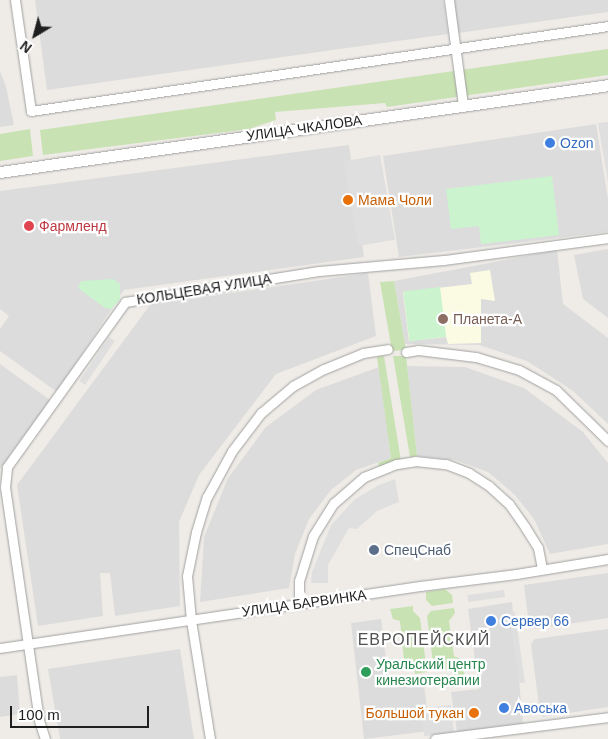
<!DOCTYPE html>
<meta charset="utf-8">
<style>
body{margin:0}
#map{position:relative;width:608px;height:739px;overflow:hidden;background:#efece7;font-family:Arial,sans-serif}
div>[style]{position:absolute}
.residential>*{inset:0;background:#dddcdc}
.education>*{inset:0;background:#fbfbe3}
.grass>*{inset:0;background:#c9e2b3}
.park>*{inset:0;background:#caf3ce;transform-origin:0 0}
.parking>*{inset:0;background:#dfdfdf;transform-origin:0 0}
.roads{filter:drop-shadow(0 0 1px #a0a0a0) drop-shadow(0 0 1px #a0a0a0)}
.minor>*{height:9px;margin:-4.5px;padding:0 4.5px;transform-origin:4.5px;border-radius:4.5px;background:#fff}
.tertiary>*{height:11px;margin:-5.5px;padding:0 5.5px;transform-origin:5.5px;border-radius:5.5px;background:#fff}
.dots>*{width:14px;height:14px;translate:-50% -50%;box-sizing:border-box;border:2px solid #fff;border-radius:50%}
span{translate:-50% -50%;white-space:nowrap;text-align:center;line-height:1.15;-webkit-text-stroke:4.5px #fff;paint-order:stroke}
.street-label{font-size:14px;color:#1f1f1f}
.shop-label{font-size:14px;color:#366cbe}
.left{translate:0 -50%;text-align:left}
.food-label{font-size:14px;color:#c56008}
.right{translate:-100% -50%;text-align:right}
.health-label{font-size:14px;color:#be3a42}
.education-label{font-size:14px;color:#785e54}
.service-label{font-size:14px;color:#4e5e75}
.leisure-label{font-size:14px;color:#27864d}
.quarter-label{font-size:16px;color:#525252;letter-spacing:1px}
.north{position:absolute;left:10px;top:10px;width:50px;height:50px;-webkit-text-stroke:4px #fff;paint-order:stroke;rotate:217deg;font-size:14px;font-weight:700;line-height:20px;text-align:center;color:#1f1f1f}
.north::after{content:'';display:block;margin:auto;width:18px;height:22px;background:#1f1f1f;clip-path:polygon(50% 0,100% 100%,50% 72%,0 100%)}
.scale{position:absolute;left:10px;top:706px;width:139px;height:22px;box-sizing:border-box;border:2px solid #1f1f1f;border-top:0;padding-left:6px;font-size:15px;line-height:18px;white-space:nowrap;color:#1f1f1f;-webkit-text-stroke:4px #fff;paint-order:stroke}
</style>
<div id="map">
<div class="residential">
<i style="clip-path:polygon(35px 0,443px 0,448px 34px,47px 90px)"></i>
<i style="clip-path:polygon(453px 0,608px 0,608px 12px,458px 33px)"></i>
<i style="clip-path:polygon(0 71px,6px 87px,14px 125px,0 127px)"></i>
<i style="clip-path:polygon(596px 124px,608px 199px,608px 232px,399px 257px,383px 156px)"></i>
<i style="clip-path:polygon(349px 145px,364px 257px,124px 290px,57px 392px,0 351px,0 329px,9px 316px,0 309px,0 191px)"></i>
<i style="clip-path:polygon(608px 249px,608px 318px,583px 299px,574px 255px)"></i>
<i style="clip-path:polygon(557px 250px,563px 304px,608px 338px,608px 424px,573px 391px,527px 361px,479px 345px,405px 344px,394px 281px)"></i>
<i style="clip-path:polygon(368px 273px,376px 336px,276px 374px,199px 475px,179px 522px,180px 606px,115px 616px,110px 573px,100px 573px,103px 616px,38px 626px,17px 485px,150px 305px)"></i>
<i style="clip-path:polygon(0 364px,50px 400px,0 469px)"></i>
<i style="clip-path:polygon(407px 366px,465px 367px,524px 388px,583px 432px,608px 463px,608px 544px,550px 554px,534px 519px,515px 495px,488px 472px,455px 460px,417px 456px)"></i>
<i style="clip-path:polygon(379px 367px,391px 458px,356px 470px,331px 490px,309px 519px,295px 554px,289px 588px,200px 602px,204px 537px,228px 478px,266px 427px,316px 390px)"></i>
<i style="clip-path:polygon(608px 573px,608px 618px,535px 629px,529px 625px,524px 585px)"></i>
<i style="clip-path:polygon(512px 602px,523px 724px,457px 732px,451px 692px,479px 689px,468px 609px)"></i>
<i style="clip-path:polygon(381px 619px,389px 683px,423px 678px,430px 731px,364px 739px,351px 623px)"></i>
<i style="clip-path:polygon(608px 629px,608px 707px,543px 717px,540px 714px,531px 644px,535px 639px)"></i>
<i style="clip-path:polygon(180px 649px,194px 739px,60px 739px,48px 669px)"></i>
<i style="clip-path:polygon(17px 675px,20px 714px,0 717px,0 677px)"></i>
</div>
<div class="education">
<i style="clip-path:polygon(490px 270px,495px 301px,481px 299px,481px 343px,448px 344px,446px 337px,409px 341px,403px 292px,472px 284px,470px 273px)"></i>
</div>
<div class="grass">
<i style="clip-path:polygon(608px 49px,608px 75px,387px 107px,385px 103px,275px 112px,276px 120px,249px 129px,43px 155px,40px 130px)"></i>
<i style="clip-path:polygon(30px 129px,33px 156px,0 161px,0 134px)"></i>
<i style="clip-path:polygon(394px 281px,405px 344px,406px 350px,392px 351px,380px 282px)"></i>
<i style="clip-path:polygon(384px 356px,401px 461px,379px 467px,378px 463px,391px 458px,377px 357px)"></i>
<i style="clip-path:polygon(393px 356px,406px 356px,417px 456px,410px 457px)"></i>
<i style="clip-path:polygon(445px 589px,452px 595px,453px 603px,432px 606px,426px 600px,426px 592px)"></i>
<i style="clip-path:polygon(413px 606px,413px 611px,420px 618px,427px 672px,415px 674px,413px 659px,404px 660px,400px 621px,393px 619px,390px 609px)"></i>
<i style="clip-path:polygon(454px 608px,455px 613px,449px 621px,454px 656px,462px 660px,465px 678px,462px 682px,458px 682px,455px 679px,452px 668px,434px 671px,427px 616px,431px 611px)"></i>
</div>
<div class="park">
<i style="clip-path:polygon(552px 176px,559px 235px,481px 244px,479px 226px,451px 229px,446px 189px)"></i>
<i style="clip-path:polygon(113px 279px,120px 284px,120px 299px,111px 309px,105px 308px,78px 288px,81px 281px)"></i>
<i style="left:440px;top:287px;width:50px;height:37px;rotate:83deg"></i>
</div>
<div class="parking">
<i style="clip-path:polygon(608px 122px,608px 182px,598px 123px)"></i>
<i style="left:380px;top:155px;width:86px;height:37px;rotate:80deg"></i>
<i style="left:109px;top:337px;width:7px;height:53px;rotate:34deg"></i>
<i style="clip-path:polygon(395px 479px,399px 502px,377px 511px,357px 529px,349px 528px,328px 565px,328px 583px,311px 583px,312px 572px,331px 525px,355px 499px,379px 485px)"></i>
<i style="left:504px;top:590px;width:7px;height:37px;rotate:82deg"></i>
<i style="left:515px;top:612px;width:71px;height:6px;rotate:82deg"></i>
<i style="left:451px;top:705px;width:28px;height:30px;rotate:84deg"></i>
</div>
<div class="roads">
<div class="minor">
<i style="left:15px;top:0;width:112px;rotate:81.8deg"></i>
<i style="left:31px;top:111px;width:583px;rotate:-8.38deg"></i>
<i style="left:449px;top:0;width:106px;rotate:82.4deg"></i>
<i style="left:406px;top:352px;width:12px;rotate:-9deg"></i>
<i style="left:418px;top:350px;width:58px;rotate:6.9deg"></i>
<i style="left:476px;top:357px;width:45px;rotate:16.8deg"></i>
<i style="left:519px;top:370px;width:42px;rotate:28.4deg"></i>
<i style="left:556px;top:390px;width:73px;rotate:44.4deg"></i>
<i style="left:299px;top:604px;width:23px;rotate:-90deg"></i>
<i style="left:299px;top:581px;width:47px;rotate:-72.7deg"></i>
<i style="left:313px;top:536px;width:39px;rotate:-58deg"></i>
<i style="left:334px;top:503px;width:40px;rotate:-41deg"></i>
<i style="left:364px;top:477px;width:35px;rotate:-22deg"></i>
<i style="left:397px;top:464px;width:18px;rotate:-9deg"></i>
<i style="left:415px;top:461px;width:31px;rotate:6deg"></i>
<i style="left:446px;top:464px;width:25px;rotate:21deg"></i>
<i style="left:469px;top:473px;width:24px;rotate:33deg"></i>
<i style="left:489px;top:486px;width:27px;rotate:42deg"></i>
<i style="left:509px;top:504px;width:28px;rotate:55deg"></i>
<i style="left:525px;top:527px;width:25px;rotate:58deg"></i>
<i style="left:538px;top:548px;width:20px;rotate:79deg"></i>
<i style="left:0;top:648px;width:425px;rotate:-8.4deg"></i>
<i style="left:420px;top:586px;width:97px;rotate:-7.1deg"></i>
<i style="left:516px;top:574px;width:93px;rotate:-9.3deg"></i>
<i style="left:45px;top:739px;width:20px;rotate:-108deg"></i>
<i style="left:39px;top:720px;width:235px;rotate:-98.3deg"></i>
<i style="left:5px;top:487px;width:20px;rotate:-84deg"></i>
<i style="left:7px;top:467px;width:203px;rotate:-54.4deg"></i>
<i style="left:125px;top:302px;width:196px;rotate:-9.1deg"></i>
<i style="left:319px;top:271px;width:125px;rotate:-5deg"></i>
<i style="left:444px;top:260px;width:165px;rotate:-7.6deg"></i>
<i style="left:210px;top:739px;width:121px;rotate:-99.1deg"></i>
<i style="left:191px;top:620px;width:44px;rotate:-95.2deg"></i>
<i style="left:187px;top:576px;width:45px;rotate:-78.4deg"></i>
<i style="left:196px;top:532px;width:37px;rotate:-73deg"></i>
<i style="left:207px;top:497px;width:52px;rotate:-61.5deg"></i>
<i style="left:232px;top:451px;width:48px;rotate:-52.7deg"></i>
<i style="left:261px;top:413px;width:42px;rotate:-40.2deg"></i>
<i style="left:293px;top:386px;width:35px;rotate:-29deg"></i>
<i style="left:324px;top:369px;width:42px;rotate:-22.3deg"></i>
<i style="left:363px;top:353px;width:25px;rotate:-9deg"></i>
<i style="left:435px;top:739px;width:174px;rotate:-7.2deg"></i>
</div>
<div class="tertiary">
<i style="left:0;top:172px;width:614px;rotate:-8.14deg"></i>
</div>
</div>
<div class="dots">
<i style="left:550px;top:143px;background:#3f7fe0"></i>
<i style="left:348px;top:200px;background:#e8710a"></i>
<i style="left:29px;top:226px;background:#e0444e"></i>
<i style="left:443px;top:319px;background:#8d6e63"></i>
<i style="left:374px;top:550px;background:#5c6f8a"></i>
<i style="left:491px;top:621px;background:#3f7fe0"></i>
<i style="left:366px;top:672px;background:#2e9e5b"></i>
<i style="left:504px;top:708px;background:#3f7fe0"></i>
<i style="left:474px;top:713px;background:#e8710a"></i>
</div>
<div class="street-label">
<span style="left:304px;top:128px;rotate:-8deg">УЛИЦА ЧКАЛОВА</span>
<span style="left:204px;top:289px;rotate:-9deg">КОЛЬЦЕВАЯ УЛИЦА</span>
<span style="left:304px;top:603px;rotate:-8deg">УЛИЦА БАРВИНКА</span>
</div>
<div class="shop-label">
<span class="left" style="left:560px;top:143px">Ozon</span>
<span class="left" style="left:501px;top:621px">Сервер 66</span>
<span class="left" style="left:514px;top:708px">Авоська</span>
</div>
<div class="food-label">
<span class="left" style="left:358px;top:200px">Мама Чоли</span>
<span class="right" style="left:464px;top:713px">Большой тукан</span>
</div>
<div class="health-label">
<span class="left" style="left:39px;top:226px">Фармленд</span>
</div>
<div class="education-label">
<span class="left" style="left:453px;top:319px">Планета-А</span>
</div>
<div class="service-label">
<span class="left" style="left:384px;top:550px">СпецСнаб</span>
</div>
<div class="leisure-label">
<span class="left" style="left:376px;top:672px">Уральский центр<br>кинезиотерапии</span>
</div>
<div class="quarter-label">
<span style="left:424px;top:640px">ЕВРОПЕЙСКИЙ</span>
</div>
<div class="north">N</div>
<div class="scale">100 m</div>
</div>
